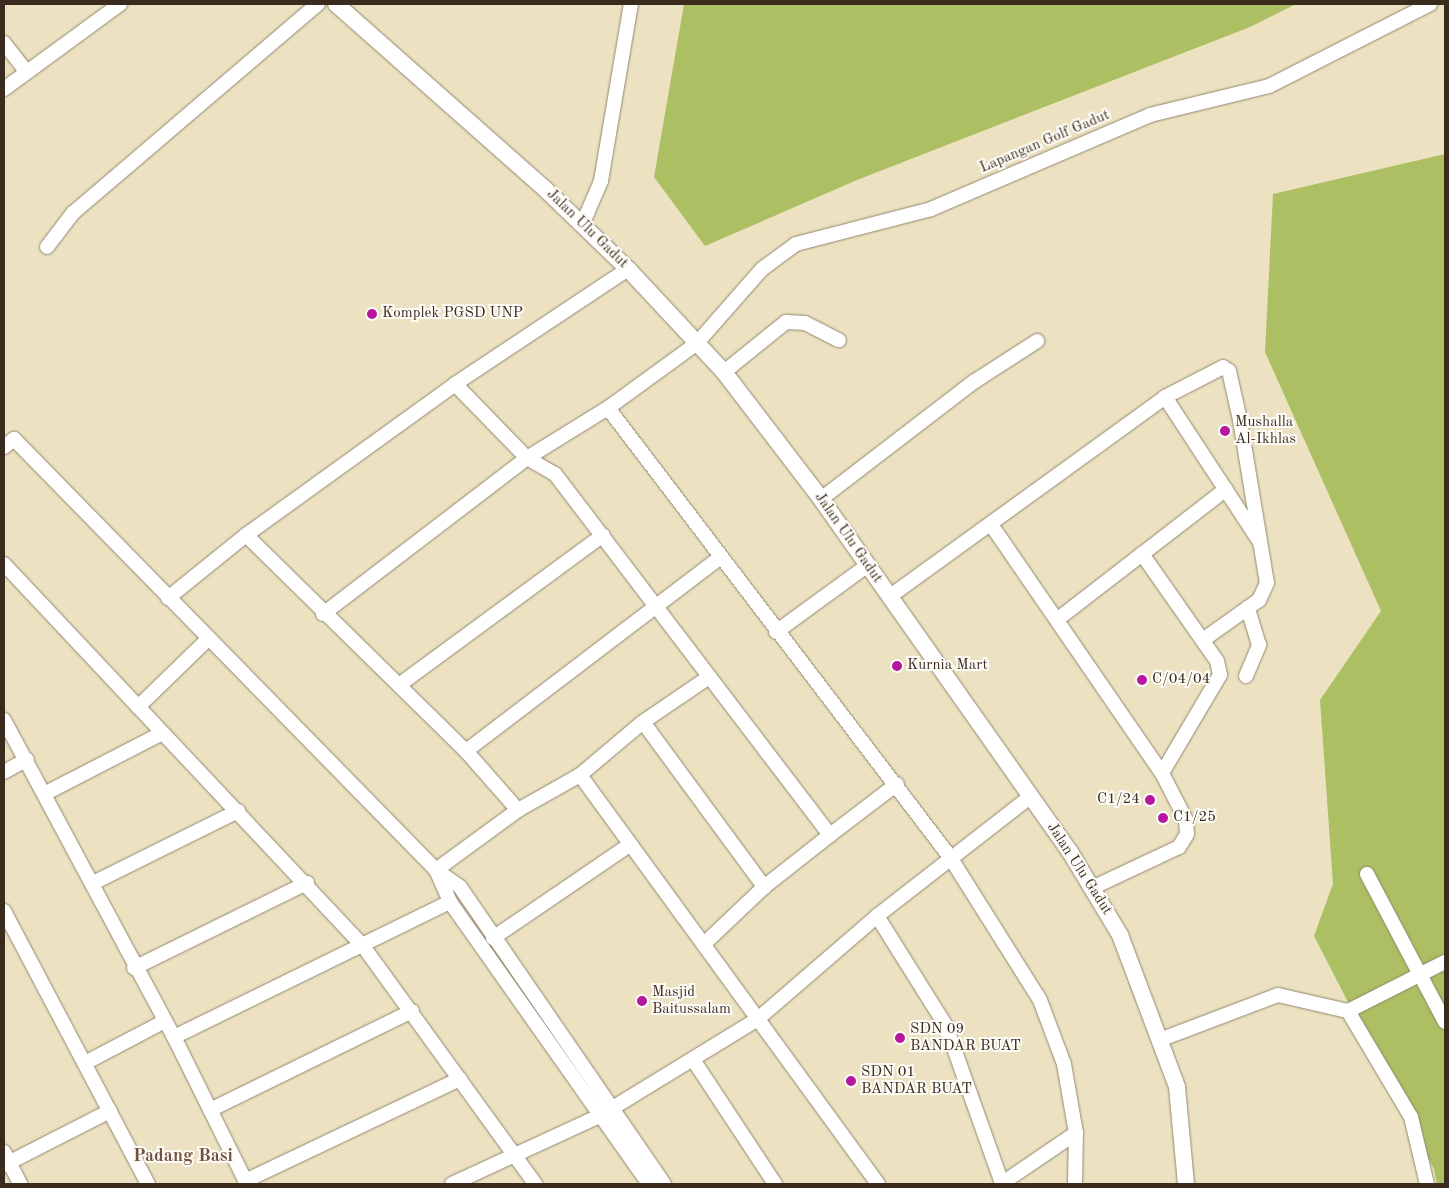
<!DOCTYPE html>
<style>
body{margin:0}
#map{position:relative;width:1449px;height:1188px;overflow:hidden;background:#ece2c1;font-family:"Old Standard TT",serif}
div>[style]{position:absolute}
.green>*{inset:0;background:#acbf62}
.roads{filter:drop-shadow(0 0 1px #948670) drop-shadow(0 0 1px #948670)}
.minor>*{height:14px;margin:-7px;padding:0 7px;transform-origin:7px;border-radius:7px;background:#fff}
.tertiary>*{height:16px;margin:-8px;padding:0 8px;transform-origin:8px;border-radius:8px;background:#fff}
.dots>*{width:14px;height:14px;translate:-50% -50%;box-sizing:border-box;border:2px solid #fdfcf7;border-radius:50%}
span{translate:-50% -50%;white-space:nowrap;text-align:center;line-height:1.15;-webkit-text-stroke:4px #fdfcf7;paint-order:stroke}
.street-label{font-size:15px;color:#3b2a1e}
.poi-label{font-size:15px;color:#3b2a1e}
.left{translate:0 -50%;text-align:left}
.right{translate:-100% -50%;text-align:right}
.quarter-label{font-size:18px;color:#75503c;font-weight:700}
.frame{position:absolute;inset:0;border:5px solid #3b2a1e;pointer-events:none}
</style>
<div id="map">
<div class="green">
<i style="clip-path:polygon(684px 4px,1296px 4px,1250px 27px,857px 180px,705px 246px,654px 177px)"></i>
<i style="clip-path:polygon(1445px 154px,1445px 1184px,1437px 1184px,1434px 1169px,1314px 936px,1333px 884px,1320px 700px,1381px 611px,1265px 352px,1273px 194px)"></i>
</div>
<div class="roads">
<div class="minor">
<i style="left:4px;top:43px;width:34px;rotate:52deg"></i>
<i style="left:4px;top:89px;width:144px;rotate:-36.2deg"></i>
<i style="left:582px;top:225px;width:48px;rotate:-66.6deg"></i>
<i style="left:601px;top:181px;width:180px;rotate:-80.4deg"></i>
<i style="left:47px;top:247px;width:43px;rotate:-52.6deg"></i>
<i style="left:73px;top:213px;width:322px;rotate:-40.5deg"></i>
<i style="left:724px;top:372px;width:80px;rotate:-38.9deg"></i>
<i style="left:786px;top:322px;width:19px;rotate:3deg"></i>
<i style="left:805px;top:323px;width:38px;rotate:27deg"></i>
<i style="left:455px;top:384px;width:103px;rotate:45.8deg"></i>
<i style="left:527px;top:458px;width:32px;rotate:30deg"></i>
<i style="left:555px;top:474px;width:454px;rotate:52.7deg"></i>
<i style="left:830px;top:835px;width:84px;rotate:-37.3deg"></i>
<i style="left:1165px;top:397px;width:173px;rotate:56.8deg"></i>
<i style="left:4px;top:447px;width:13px;rotate:-39deg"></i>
<i style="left:14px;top:439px;width:603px;rotate:45.6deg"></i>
<i style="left:436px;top:870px;width:29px;rotate:35deg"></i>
<i style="left:460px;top:887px;width:360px;rotate:55.5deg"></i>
<i style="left:821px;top:499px;width:194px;rotate:-37.5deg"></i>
<i style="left:975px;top:381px;width:74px;rotate:-32.8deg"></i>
<i style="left:992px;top:526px;width:300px;rotate:55.5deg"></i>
<i style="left:246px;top:535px;width:308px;rotate:44.5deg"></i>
<i style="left:466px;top:751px;width:79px;rotate:48.6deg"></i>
<i style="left:518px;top:810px;width:71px;rotate:-29.4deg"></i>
<i style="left:580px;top:775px;width:82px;rotate:-40.1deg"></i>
<i style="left:643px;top:722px;width:80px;rotate:-34.3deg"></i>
<i style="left:4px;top:564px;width:524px;rotate:46.78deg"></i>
<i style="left:363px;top:946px;width:294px;rotate:54.1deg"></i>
<i style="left:889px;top:597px;width:341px;rotate:-35.9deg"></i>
<i style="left:1165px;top:397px;width:65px;rotate:-27.3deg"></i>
<i style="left:1223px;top:367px;width:7px;rotate:34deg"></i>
<i style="left:1229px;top:371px;width:50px;rotate:77.3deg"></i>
<i style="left:1240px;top:420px;width:165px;rotate:80.6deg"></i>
<i style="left:1267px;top:583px;width:19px;rotate:115deg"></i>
<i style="left:1259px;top:600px;width:69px;rotate:144.5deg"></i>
<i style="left:168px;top:598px;width:100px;rotate:-38.9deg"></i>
<i style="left:246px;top:535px;width:258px;rotate:-35.8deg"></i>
<i style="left:455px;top:384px;width:208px;rotate:-33.6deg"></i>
<i style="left:323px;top:614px;width:257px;rotate:-37.4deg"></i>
<i style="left:527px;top:458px;width:95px;rotate:-31.7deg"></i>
<i style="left:1058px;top:619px;width:212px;rotate:-37.7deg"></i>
<i style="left:776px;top:632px;width:114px;rotate:-36.1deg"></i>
<i style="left:1246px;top:676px;width:34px;rotate:-67deg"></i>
<i style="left:1259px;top:645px;width:39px;rotate:-107deg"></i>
<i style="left:399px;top:685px;width:253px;rotate:-36.3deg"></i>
<i style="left:138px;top:707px;width:98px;rotate:-44.2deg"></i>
<i style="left:4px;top:720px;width:360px;rotate:61.8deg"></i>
<i style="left:174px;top:1037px;width:164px;rotate:63.6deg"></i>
<i style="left:643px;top:722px;width:205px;rotate:53.7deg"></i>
<i style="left:466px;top:751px;width:320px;rotate:-37.3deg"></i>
<i style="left:4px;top:772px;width:26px;rotate:-29deg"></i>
<i style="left:580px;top:775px;width:506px;rotate:53.92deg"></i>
<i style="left:46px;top:793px;width:131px;rotate:-27.3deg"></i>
<i style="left:436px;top:870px;width:35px;rotate:66deg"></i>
<i style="left:450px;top:902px;width:345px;rotate:54.8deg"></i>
<i style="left:436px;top:870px;width:102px;rotate:-36.2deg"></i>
<i style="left:1367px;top:874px;width:167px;rotate:62.2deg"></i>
<i style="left:93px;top:883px;width:162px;rotate:-26.4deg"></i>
<i style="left:1094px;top:887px;width:94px;rotate:-25.2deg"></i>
<i style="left:1179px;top:847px;width:15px;rotate:-58deg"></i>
<i style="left:1187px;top:834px;width:14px;rotate:-94deg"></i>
<i style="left:1186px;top:820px;width:53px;rotate:-117.1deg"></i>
<i style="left:1162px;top:773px;width:114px;rotate:-59.4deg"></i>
<i style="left:1220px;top:675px;width:14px;rotate:-102deg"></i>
<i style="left:1217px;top:661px;width:131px;rotate:-125deg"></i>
<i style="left:4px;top:911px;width:309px;rotate:62.2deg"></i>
<i style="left:877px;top:916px;width:130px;rotate:57.9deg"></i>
<i style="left:946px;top:1026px;width:167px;rotate:70.4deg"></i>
<i style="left:493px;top:938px;width:163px;rotate:-34.3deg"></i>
<i style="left:704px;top:944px;width:83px;rotate:-43.5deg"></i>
<i style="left:764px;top:887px;width:84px;rotate:-38.2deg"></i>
<i style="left:134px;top:968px;width:193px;rotate:-26.2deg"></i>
<i style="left:1348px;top:1011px;width:123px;rotate:59.3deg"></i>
<i style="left:1411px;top:1117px;width:69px;rotate:76.6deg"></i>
<i style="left:174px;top:1037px;width:307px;rotate:-26.1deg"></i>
<i style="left:1162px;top:1039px;width:124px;rotate:-20.8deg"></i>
<i style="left:1278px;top:995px;width:72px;rotate:12.9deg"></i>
<i style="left:1348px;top:1011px;width:109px;rotate:-26.8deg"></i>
<i style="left:694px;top:1061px;width:147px;rotate:56.6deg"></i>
<i style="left:85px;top:1063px;width:90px;rotate:-27.7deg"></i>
<i style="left:210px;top:1110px;width:225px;rotate:-26.1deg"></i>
<i style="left:4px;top:1152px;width:36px;rotate:63deg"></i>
<i style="left:4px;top:1165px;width:119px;rotate:-27deg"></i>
<i style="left:245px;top:1181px;width:238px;rotate:-25.4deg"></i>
<i style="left:452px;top:1184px;width:164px;rotate:-24.8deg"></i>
<i style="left:601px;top:1115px;width:185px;rotate:-31.5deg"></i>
<i style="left:759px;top:1018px;width:156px;rotate:-40.8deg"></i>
<i style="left:877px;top:916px;width:195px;rotate:-37.9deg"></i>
<i style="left:1001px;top:1184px;width:91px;rotate:-34.2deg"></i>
<i style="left:1076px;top:1133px;width:70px;rotate:-99.9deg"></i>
<i style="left:1064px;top:1064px;width:68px;rotate:-110.6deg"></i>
<i style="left:1040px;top:1000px;width:169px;rotate:-122.2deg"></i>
<i style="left:950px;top:857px;width:564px;rotate:-127.3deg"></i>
<i style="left:608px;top:408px;width:110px;rotate:-36.1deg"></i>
<i style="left:697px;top:343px;width:98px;rotate:-48.7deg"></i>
<i style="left:762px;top:269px;width:42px;rotate:-36.3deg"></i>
<i style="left:796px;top:244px;width:139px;rotate:-14.5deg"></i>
<i style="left:931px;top:209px;width:238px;rotate:-23.2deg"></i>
<i style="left:1150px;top:115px;width:122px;rotate:-13.7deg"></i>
<i style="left:1269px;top:86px;width:181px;rotate:-27deg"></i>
<i style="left:1075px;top:1184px;width:51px;rotate:-88.9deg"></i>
</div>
<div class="tertiary">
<i style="left:336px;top:4px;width:278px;rotate:41.5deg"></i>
<i style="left:544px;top:188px;width:117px;rotate:44deg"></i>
<i style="left:628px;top:269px;width:141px;rotate:47deg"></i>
<i style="left:724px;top:372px;width:160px;rotate:52.6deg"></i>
<i style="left:821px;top:499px;width:432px;rotate:54.8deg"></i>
<i style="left:1070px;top:852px;width:97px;rotate:58.9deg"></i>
<i style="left:1120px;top:935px;width:162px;rotate:69.4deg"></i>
<i style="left:1177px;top:1087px;width:97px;rotate:84.7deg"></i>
</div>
</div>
<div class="dots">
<i style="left:372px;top:314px;background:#b5179e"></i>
<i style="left:1225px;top:431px;background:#b5179e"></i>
<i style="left:897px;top:666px;background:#b5179e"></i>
<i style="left:1142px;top:680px;background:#b5179e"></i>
<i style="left:1150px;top:800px;background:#b5179e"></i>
<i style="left:1163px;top:818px;background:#b5179e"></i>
<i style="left:642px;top:1001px;background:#b5179e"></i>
<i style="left:900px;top:1038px;background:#b5179e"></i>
<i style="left:851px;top:1081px;background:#b5179e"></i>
</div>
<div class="street-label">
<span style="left:1045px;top:142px;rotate:-23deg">Lapangan Golf Gadut</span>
<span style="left:587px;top:229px;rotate:44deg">Jalan Ulu Gadut</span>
<span style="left:848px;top:538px;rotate:55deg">Jalan Ulu Gadut</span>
<span style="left:1079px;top:869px;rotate:57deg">Jalan Ulu Gadut</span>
</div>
<div class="poi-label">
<span class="left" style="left:382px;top:314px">Komplek PGSD UNP</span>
<span class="left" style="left:1235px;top:431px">Mushalla<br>Al-Ikhlas</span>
<span class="left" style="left:907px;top:666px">Kurnia Mart</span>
<span class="left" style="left:1152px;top:680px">C/04/04</span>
<span class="right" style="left:1140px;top:800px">C1/24</span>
<span class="left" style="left:1173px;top:818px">C1/25</span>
<span class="left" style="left:652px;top:1001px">Masjid<br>Baitussalam</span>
<span class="left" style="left:910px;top:1038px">SDN 09<br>BANDAR BUAT</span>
<span class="left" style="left:861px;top:1081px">SDN 01<br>BANDAR BUAT</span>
</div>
<div class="quarter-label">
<span style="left:183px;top:1156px">Padang Basi</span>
</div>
<div class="frame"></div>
</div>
